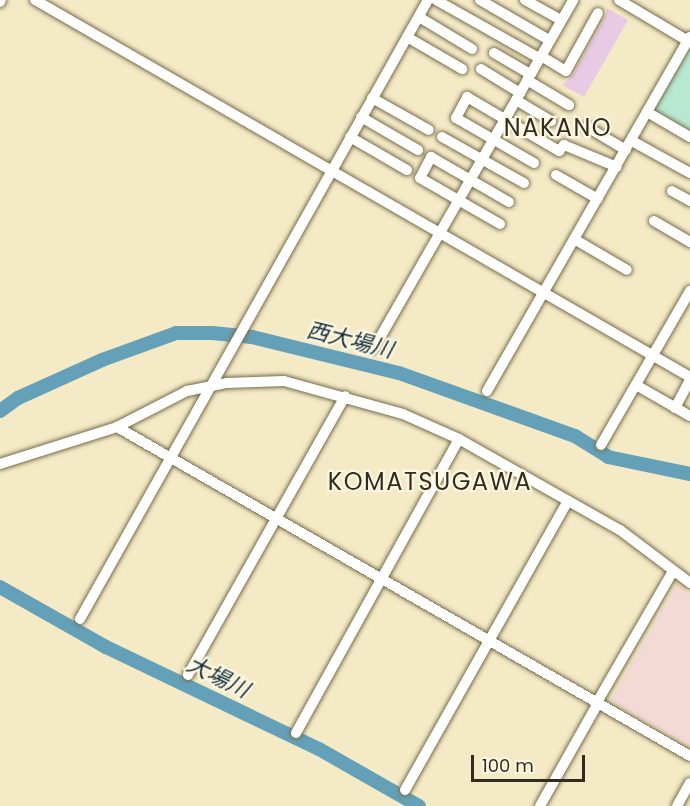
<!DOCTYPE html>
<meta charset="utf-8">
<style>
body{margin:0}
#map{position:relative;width:690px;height:806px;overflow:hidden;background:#f5eac6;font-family:Poppins,"Noto Sans JP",sans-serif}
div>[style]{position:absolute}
.industrial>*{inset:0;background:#f4dad4}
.green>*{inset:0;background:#b7e9d0}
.river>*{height:14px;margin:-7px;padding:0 7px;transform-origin:7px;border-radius:7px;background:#64a1b9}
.building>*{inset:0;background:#e9cae5}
.roads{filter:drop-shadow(0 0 2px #776d4c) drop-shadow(0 0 2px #776d4c)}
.minor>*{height:10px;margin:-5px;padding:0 5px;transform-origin:5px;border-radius:5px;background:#fff}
span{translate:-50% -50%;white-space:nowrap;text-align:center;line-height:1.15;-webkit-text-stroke:4.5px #fef7e2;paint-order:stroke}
.water-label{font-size:22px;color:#13313c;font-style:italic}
.quarter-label{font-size:24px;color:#302c1e;letter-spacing:1.5px}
.scale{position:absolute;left:471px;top:755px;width:114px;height:27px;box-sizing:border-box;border:3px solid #302c1e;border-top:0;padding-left:8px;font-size:18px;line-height:21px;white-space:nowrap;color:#302c1e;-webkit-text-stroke:4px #fef7e2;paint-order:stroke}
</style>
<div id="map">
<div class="industrial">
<i style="clip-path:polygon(677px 584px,690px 594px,690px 746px,610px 701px)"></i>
</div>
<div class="green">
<i style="clip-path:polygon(690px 46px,690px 132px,654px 111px)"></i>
</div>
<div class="river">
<i style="left:0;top:411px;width:22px;rotate:-36deg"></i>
<i style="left:18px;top:398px;width:92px;rotate:-24.3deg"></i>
<i style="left:102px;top:360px;width:79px;rotate:-20deg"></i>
<i style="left:176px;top:333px;width:36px"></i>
<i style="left:212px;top:333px;width:40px;rotate:5.7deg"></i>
<i style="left:252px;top:337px;width:151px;rotate:13.8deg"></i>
<i style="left:399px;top:373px;width:187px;rotate:19.7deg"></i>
<i style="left:575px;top:436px;width:39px;rotate:32deg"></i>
<i style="left:608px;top:457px;width:84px;rotate:11.7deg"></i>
<i style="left:0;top:587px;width:122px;rotate:29.5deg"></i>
<i style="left:106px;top:647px;width:236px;rotate:25.6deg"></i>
<i style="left:319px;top:749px;width:115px;rotate:29.7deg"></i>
</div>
<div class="building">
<i style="clip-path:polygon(607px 8px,628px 20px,584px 97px,562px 85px,573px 75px,605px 17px)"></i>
</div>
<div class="roads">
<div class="minor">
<i style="left:35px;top:0;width:756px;rotate:29.92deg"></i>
<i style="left:436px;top:0;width:118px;rotate:29.4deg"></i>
<i style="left:480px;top:0;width:80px;rotate:30.1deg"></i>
<i style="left:525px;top:0;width:41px;rotate:29.1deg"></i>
<i style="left:619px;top:0;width:80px;rotate:30.7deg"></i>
<i style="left:0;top:2px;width:2px;rotate:-63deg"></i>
<i style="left:419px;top:17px;width:62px;rotate:31.1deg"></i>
<i style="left:407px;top:37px;width:64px;rotate:30.2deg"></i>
<i style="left:494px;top:53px;width:42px;rotate:30.3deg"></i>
<i style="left:541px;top:56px;width:29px;rotate:31deg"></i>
<i style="left:566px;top:71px;width:66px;rotate:-61.1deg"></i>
<i style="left:481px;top:69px;width:46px;rotate:31.6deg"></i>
<i style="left:527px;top:80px;width:49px;rotate:30.8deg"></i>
<i style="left:372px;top:98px;width:65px;rotate:29.3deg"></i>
<i style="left:516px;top:100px;width:41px;rotate:31deg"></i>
<i style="left:647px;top:112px;width:50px;rotate:30.2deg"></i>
<i style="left:361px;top:117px;width:66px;rotate:30.1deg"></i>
<i style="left:587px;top:127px;width:45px;rotate:30.5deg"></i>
<i style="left:350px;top:137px;width:66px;rotate:30.1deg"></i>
<i style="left:442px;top:137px;width:94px;rotate:29.3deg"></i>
<i style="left:632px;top:141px;width:66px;rotate:28.9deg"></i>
<i style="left:534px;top:163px;width:90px;rotate:-150deg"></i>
<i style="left:456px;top:118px;width:24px;rotate:-62deg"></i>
<i style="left:467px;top:97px;width:107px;rotate:30.4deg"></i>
<i style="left:559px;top:151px;width:8px;rotate:-50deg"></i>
<i style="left:564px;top:145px;width:57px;rotate:22.5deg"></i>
<i style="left:556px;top:175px;width:48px;rotate:29.7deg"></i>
<i style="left:672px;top:191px;width:21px;rotate:29deg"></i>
<i style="left:654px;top:221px;width:42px;rotate:30.3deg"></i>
<i style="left:500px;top:224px;width:92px;rotate:-150.1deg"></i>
<i style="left:420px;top:178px;width:24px;rotate:-62deg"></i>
<i style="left:431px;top:157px;width:90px;rotate:30deg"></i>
<i style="left:574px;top:239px;width:61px;rotate:30.3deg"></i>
<i style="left:374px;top:348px;width:401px;rotate:-60.2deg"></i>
<i style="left:636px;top:385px;width:62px;rotate:29.9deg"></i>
<i style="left:487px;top:391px;width:408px;rotate:-60.2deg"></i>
<i style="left:675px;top:408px;width:32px;rotate:-62deg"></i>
<i style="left:117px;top:427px;width:661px;rotate:29.86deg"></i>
<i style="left:601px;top:445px;width:178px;rotate:-60deg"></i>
<i style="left:0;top:464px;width:123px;rotate:-17.5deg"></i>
<i style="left:117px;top:427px;width:79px;rotate:-27.2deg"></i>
<i style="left:187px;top:391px;width:41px;rotate:-11.3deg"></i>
<i style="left:227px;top:383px;width:57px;rotate:-2deg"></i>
<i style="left:284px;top:381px;width:123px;rotate:15.5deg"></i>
<i style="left:403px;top:414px;width:61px;rotate:24.1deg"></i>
<i style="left:459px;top:439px;width:185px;rotate:29.5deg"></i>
<i style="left:620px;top:530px;width:88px;rotate:37.1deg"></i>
<i style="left:80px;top:619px;width:710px;rotate:-60.66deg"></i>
<i style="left:188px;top:675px;width:320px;rotate:-60.6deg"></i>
<i style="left:596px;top:704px;width:154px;rotate:-59.9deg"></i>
<i style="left:296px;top:733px;width:336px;rotate:-61deg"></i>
<i style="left:405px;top:790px;width:332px;rotate:-60.6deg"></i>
<i style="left:540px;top:806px;width:116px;rotate:-60.6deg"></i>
<i style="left:677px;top:806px;width:26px;rotate:-61deg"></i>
</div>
</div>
<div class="water-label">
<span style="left:350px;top:340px;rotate:14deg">西大場川</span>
<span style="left:218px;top:677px;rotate:26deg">大場川</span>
</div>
<div class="quarter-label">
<span style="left:558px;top:128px">NAKANO</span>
<span style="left:430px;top:482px">KOMATSUGAWA</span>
</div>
<div class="scale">100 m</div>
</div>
